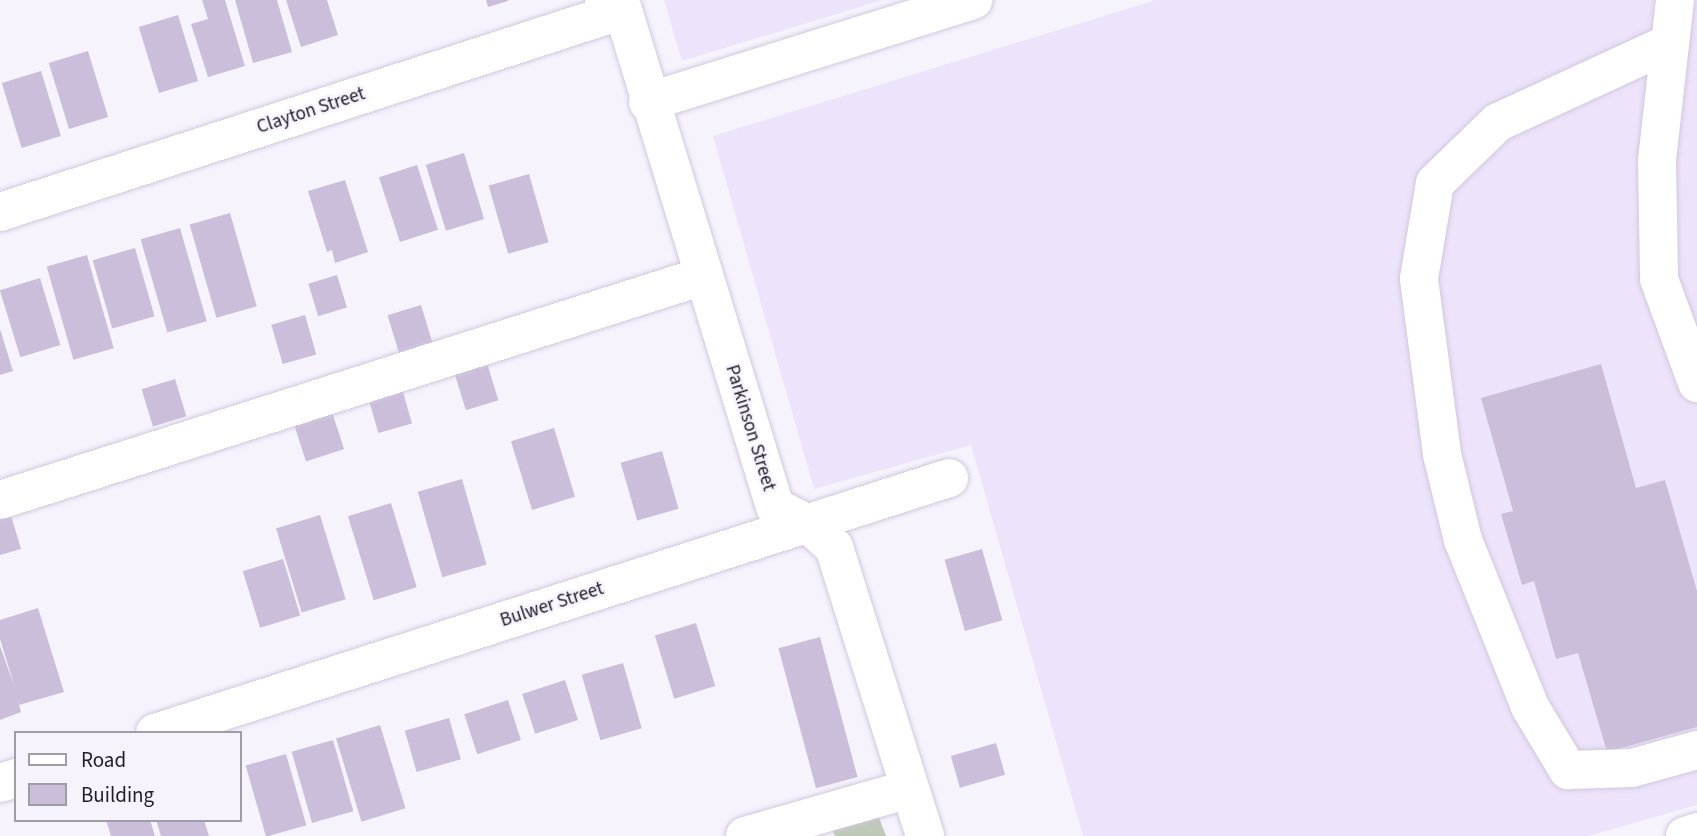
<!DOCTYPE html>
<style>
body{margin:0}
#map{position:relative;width:1697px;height:836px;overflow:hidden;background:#f7f3fd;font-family:"Source Sans 3",sans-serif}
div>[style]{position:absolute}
.built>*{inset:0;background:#ede3fb}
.green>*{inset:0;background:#bec9b8}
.building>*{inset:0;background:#cabedb;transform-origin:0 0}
.roads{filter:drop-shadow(0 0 2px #d1c8de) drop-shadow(0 0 2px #d1c8de)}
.minor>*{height:38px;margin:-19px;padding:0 19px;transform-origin:19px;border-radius:19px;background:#fff}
span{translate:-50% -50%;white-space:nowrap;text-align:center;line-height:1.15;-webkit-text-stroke:5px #f7f3fd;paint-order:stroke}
.street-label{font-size:19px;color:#201d25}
.legend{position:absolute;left:14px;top:731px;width:228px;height:91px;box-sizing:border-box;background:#f7f3fd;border:2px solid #a19da7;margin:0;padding:9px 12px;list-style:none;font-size:21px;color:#201d25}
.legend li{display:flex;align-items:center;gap:14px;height:35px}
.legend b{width:35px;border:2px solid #a19da7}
</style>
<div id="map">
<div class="built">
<i style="clip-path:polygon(664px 0,883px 0,682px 61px)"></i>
<i style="clip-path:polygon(1156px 0,1697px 0,1697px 805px,1588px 836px,1083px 836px,971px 445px,814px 489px,713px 136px)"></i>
</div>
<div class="green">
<i style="clip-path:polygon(878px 815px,886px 836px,835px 836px,832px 829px)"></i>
</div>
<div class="building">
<i style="clip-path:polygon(202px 0,225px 0,245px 66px,208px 77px,191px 24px,208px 19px)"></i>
<i style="clip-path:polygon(235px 0,277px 0,292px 52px,253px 63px)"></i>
<i style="clip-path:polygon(286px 0,327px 0,338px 35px,301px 47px)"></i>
<i style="clip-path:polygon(486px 0,508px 0,508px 1px,488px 7px)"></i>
<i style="left:178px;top:15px;width:69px;height:41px;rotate:73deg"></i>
<i style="left:88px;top:51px;width:69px;height:41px;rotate:73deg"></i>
<i style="left:41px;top:71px;width:68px;height:41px;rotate:73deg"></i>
<i style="left:464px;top:153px;width:69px;height:40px;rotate:73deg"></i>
<i style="left:417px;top:165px;width:68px;height:40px;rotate:72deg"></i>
<i style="left:529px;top:174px;width:71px;height:42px;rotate:74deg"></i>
<i style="clip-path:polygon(345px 180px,368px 252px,335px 263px,332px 250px,327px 252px,308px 191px)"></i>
<i style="left:230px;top:213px;width:97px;height:42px;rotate:74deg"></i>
<i style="left:180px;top:228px;width:97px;height:41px;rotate:74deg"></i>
<i style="left:135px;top:248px;width:71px;height:44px;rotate:74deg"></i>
<i style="left:87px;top:255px;width:97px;height:42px;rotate:74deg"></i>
<i style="left:337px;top:275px;width:34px;height:30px;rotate:73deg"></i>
<i style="left:40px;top:278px;width:70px;height:42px;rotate:73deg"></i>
<i style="left:421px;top:305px;width:39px;height:35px;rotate:73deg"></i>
<i style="left:305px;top:315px;width:41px;height:35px;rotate:74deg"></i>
<i style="clip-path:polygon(0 329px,13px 371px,0 375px)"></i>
<i style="left:487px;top:363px;width:39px;height:34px;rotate:73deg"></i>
<i style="clip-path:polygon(1601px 364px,1636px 488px,1665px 480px,1697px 591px,1697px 727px,1607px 752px,1578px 653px,1556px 659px,1534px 581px,1522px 585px,1501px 514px,1513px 511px,1481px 398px)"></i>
<i style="left:175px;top:379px;width:39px;height:35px;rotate:73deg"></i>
<i style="left:401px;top:385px;width:40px;height:35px;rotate:74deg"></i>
<i style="left:332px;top:412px;width:39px;height:40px;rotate:72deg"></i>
<i style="left:554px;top:428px;width:72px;height:45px;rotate:73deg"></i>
<i style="left:662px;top:451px;width:60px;height:43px;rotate:74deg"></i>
<i style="left:462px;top:479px;width:89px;height:46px;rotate:74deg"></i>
<i style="left:391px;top:503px;width:88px;height:45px;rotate:73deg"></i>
<i style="clip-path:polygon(10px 512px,21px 549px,0 555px,0 515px)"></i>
<i style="left:320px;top:515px;width:88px;height:46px;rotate:73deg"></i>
<i style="left:982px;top:549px;width:74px;height:39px;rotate:74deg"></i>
<i style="left:283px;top:559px;width:59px;height:42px;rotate:73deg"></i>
<i style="clip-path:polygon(38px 608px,64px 692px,19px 705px,21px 712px,0 720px,0 646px,15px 688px,0 639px,0 620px)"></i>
<i style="left:696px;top:623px;width:66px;height:43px;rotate:73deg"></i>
<i style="left:820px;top:637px;width:145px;height:43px;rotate:75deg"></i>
<i style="left:623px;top:663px;width:68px;height:43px;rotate:74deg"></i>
<i style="left:565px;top:680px;width:42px;height:45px;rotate:72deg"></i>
<i style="left:508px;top:700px;width:42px;height:46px;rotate:72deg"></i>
<i style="left:449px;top:718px;width:43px;height:46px;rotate:74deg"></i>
<i style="left:380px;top:725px;width:87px;height:46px;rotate:73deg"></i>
<i style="left:333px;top:740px;width:74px;height:43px;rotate:74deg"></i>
<i style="left:996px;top:743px;width:33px;height:47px;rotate:74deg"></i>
<i style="left:286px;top:754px;width:74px;height:42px;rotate:74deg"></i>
<i style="clip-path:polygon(106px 820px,150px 820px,155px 836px,111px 836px)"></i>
<i style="clip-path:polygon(156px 820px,204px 820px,209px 836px,161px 836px)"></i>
</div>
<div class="roads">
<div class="minor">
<i style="left:604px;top:0;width:21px;rotate:28deg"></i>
<i style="left:623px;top:10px;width:520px;rotate:72.99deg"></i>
<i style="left:775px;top:507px;width:36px;rotate:27deg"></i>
<i style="left:807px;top:523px;width:36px;rotate:42deg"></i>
<i style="left:834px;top:547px;width:303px;rotate:72.5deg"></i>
<i style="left:1675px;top:0;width:161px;rotate:96.4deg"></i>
<i style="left:1657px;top:160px;width:119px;rotate:89deg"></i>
<i style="left:1659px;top:279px;width:111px;rotate:69.9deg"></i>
<i style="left:1670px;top:43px;width:189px;rotate:155.3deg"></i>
<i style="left:1498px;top:122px;width:88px;rotate:135.9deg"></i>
<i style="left:1435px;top:183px;width:97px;rotate:99.5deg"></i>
<i style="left:1419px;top:279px;width:177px;rotate:82.5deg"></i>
<i style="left:1442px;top:454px;width:89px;rotate:76.3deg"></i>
<i style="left:1463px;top:540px;width:180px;rotate:68.1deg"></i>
<i style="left:1530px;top:707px;width:74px;rotate:58.9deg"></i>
<i style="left:1568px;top:770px;width:64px;rotate:-1.8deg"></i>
<i style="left:1632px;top:768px;width:67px;rotate:-15.5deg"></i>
<i style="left:648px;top:102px;width:341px;rotate:-17.4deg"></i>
<i style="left:0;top:212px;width:655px;rotate:-17.96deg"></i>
<i style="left:0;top:500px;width:738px;rotate:-17.67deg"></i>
<i style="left:155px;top:733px;width:834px;rotate:-17.8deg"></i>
<i style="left:0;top:783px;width:17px;rotate:-17deg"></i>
<i style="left:745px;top:836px;width:171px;rotate:-16deg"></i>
<i style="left:1685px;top:836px;width:13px;rotate:-18deg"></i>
</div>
</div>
<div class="street-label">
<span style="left:311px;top:111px;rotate:-18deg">Clayton Street</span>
<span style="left:750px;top:428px;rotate:73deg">Parkinson Street</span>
<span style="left:552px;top:605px;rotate:-18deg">Bulwer Street</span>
</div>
<ul class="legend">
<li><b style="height:9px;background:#fff"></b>Road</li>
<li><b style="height:19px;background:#cabedb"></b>Building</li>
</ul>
</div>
